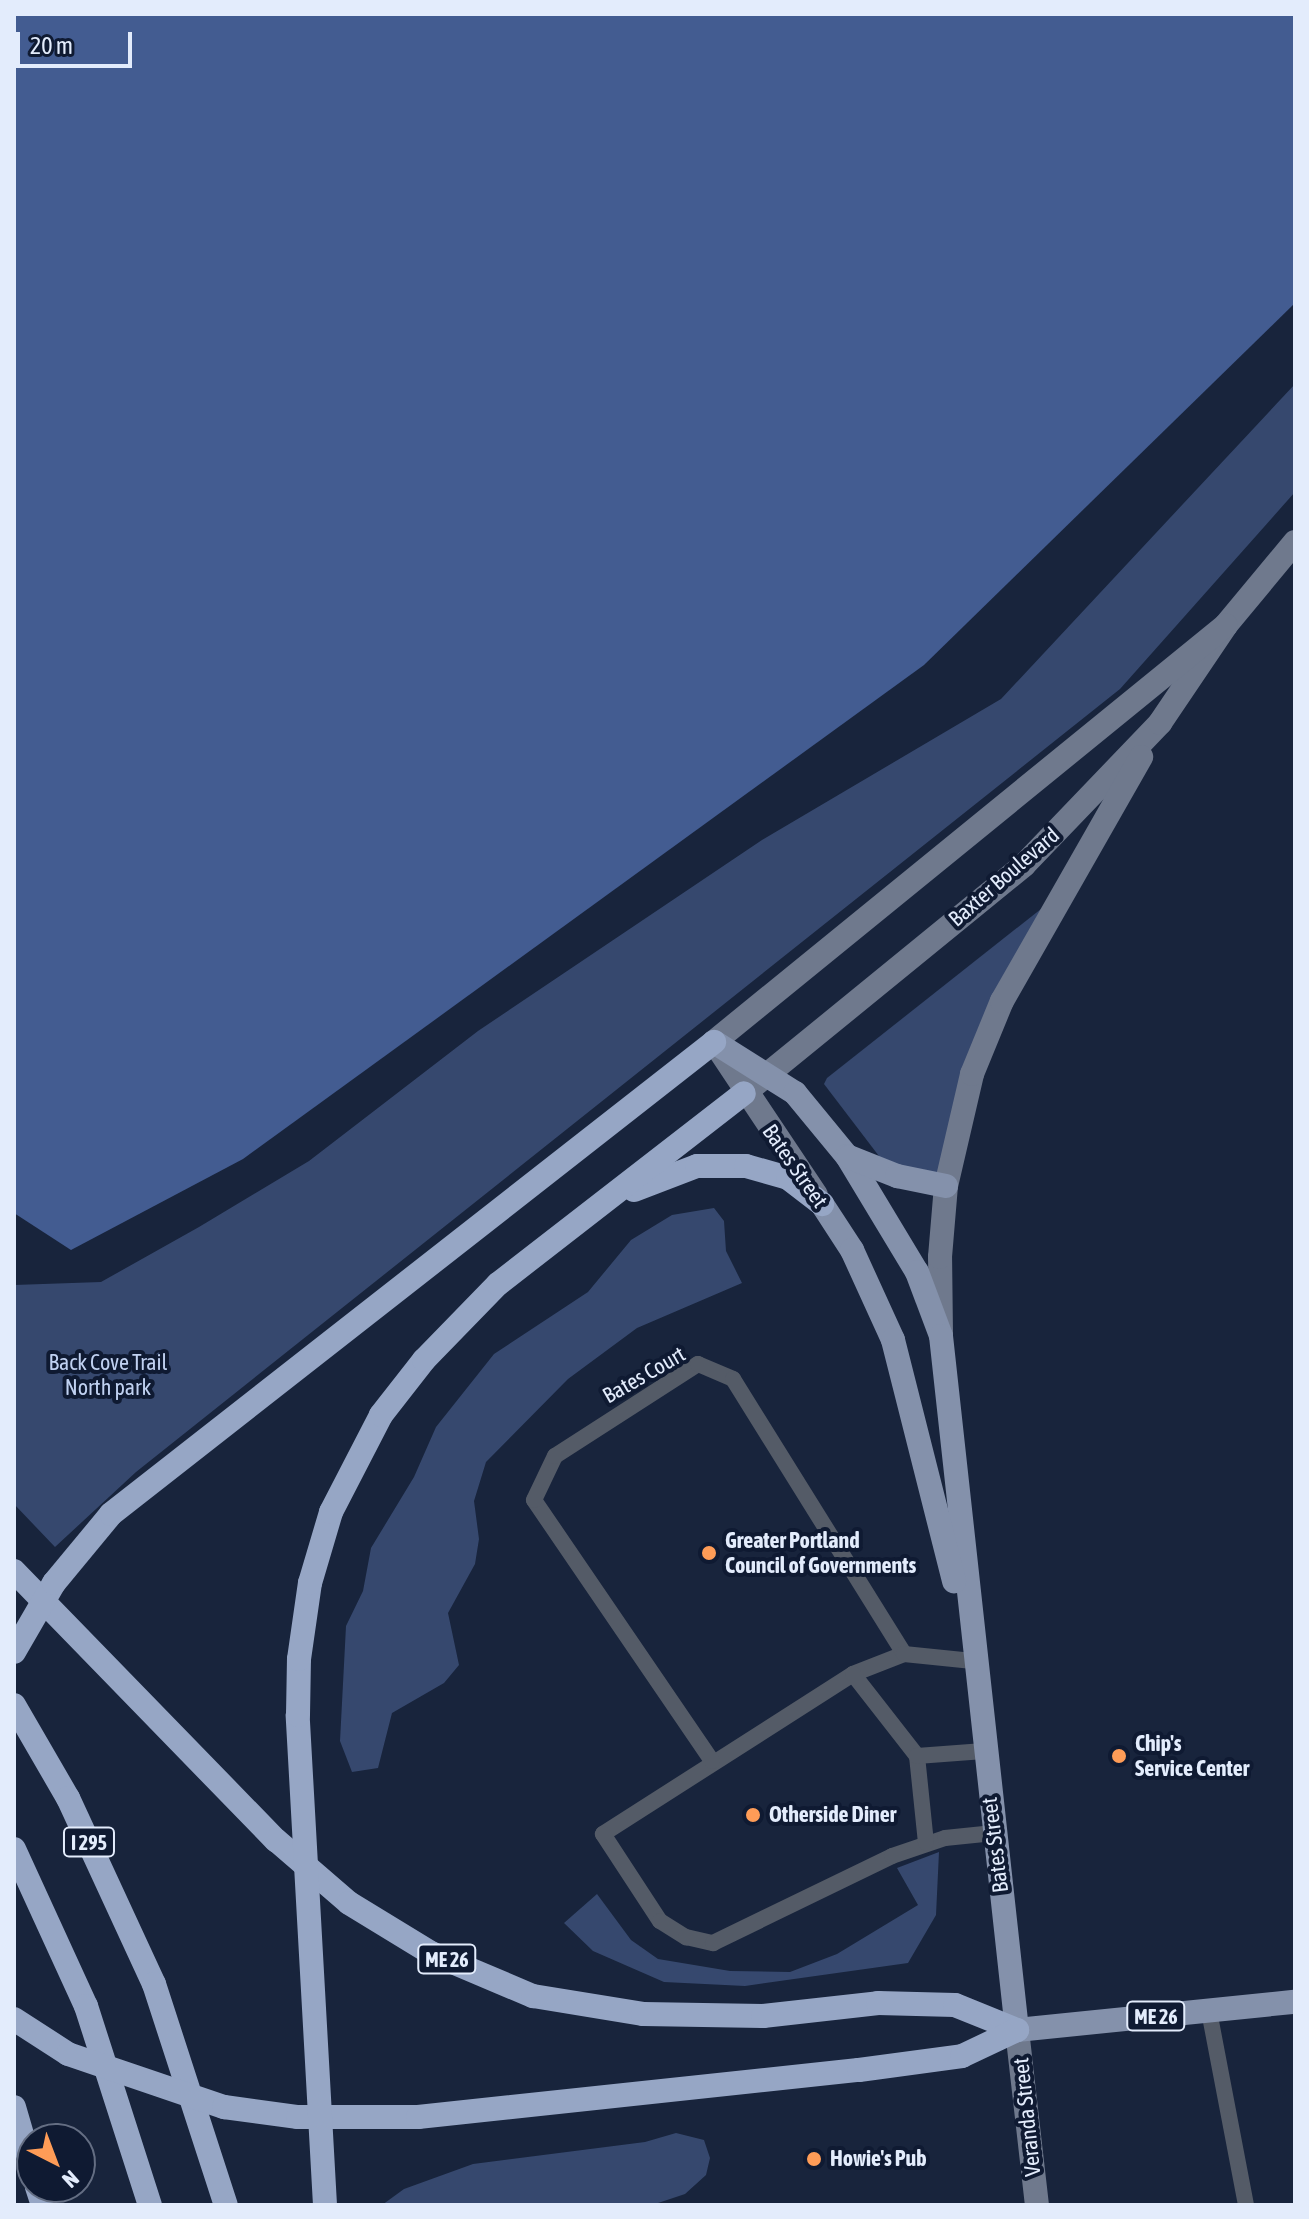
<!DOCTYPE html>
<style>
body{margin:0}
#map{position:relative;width:1309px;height:2219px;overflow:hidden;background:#18243c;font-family:"Asap Condensed",sans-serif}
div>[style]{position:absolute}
.green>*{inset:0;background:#36486e}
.water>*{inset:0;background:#435c91}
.lane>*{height:16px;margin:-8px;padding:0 8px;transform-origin:8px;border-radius:8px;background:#545b67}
.secondary>*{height:24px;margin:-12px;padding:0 12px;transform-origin:12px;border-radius:12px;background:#6f798d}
.primary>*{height:24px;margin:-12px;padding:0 12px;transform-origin:12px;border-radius:12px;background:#8491ab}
.highway>*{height:24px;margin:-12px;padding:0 12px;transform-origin:12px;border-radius:12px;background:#96a6c5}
.dots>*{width:22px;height:22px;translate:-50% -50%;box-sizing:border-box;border:4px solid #0f1a32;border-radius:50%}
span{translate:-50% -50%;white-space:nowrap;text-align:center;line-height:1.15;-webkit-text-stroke:8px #0f1a32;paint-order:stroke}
.shield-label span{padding:2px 6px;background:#0f1a32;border:2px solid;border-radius:6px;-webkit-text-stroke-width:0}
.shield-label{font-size:20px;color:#e3ecfc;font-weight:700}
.street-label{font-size:22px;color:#e3ecfc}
.park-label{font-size:22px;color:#c0d1f1}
.poi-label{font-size:22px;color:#e3ecfc;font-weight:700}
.left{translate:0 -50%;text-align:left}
.frame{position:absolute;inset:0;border:16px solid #e3ecfc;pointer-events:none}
.north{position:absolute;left:16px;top:2123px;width:80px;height:80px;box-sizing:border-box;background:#0f1a32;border:2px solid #646e83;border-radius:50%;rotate:138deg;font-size:22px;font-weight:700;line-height:32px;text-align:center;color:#e3ecfc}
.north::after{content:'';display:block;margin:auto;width:28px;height:36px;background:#fe9c57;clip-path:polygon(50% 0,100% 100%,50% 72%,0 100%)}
.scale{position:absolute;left:16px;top:32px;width:116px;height:36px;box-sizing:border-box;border:4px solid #e3ecfc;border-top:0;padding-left:10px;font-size:24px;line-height:28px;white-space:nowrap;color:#e3ecfc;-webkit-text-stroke:6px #0f1a32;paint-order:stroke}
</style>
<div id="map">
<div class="green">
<i style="clip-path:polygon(1295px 384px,1295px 492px,1120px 689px,136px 1472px,55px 1547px,14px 1504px,14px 1285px,101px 1282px,199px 1227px,309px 1161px,478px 1031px,762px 840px,1001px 699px)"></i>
<i style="clip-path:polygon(1046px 905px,942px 1175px,885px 1164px,824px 1084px,827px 1078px)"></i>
<i style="clip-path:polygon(714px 1208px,724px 1221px,726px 1251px,742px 1283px,637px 1328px,568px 1379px,486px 1462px,474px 1501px,479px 1539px,475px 1564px,448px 1613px,459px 1665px,444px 1683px,392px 1713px,378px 1768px,352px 1772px,340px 1741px,346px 1626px,363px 1591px,371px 1548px,414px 1477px,436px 1427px,494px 1354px,588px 1292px,631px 1240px,672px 1215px)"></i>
<i style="clip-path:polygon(939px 1852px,936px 1915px,908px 1963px,745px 1986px,664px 1982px,593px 1951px,564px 1923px,597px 1894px,631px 1940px,658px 1959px,730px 1971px,790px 1972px,837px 1954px,918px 1905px,897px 1868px)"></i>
<i style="clip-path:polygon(676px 2133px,704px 2140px,710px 2158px,706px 2175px,685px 2194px,652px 2205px,382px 2205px,404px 2189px,473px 2164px,645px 2142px)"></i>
</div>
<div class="water">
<i style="clip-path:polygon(14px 14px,1295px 14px,1295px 303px,924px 665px,243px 1159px,71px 1250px,14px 1213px)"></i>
</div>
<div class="lane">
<i style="left:904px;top:1654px;width:55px;rotate:158.6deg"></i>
<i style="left:853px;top:1674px;width:297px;rotate:147.4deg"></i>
<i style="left:603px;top:1834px;width:104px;rotate:56.8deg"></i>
<i style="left:660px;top:1921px;width:31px;rotate:32deg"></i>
<i style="left:686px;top:1937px;width:28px;rotate:13deg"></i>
<i style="left:713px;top:1943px;width:199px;rotate:-25.9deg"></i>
<i style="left:892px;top:1856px;width:56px;rotate:-18.8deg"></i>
<i style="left:945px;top:1838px;width:49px;rotate:-5.8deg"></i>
<i style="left:853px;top:1674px;width:104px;rotate:52deg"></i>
<i style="left:917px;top:1756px;width:87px;rotate:84.1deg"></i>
<i style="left:917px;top:1756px;width:67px;rotate:-4.3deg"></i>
<i style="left:712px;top:1761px;width:316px;rotate:-124.3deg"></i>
<i style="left:534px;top:1500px;width:49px;rotate:-64.5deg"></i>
<i style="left:555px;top:1456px;width:170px;rotate:-32.8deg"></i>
<i style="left:698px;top:1364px;width:38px;rotate:23deg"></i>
<i style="left:733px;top:1379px;width:324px;rotate:58.1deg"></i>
<i style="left:904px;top:1654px;width:69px;rotate:5.8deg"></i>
<i style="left:1209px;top:2011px;width:197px;rotate:79.2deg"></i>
</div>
<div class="secondary">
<i style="left:752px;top:1087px;width:351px;rotate:-39.2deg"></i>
<i style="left:1024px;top:865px;width:197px;rotate:-46.2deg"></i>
<i style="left:1160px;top:723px;width:118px;rotate:-56deg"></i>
<i style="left:1226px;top:625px;width:108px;rotate:-50.3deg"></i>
<i style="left:816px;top:1195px;width:184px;rotate:-123.7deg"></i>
<i style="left:714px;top:1042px;width:660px;rotate:-39.16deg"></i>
<i style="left:941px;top:1334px;width:77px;rotate:-90.7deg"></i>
<i style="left:940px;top:1257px;width:71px;rotate:-85.2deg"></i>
<i style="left:946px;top:1186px;width:115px;rotate:-76.9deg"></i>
<i style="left:972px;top:1074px;width:79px;rotate:-67.7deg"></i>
<i style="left:1002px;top:1001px;width:281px;rotate:-60.3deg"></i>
<i style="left:1017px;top:2030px;width:176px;rotate:83.5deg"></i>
</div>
<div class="primary">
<i style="left:714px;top:1042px;width:96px;rotate:32.2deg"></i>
<i style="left:795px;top:1093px;width:82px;rotate:50.5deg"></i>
<i style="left:847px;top:1156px;width:135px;rotate:58.9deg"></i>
<i style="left:917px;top:1272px;width:68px;rotate:69.4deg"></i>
<i style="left:941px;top:1336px;width:698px;rotate:83.75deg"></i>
<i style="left:1017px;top:2030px;width:279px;rotate:-5.8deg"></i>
<i style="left:849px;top:1157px;width:52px;rotate:21.6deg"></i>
<i style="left:897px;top:1176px;width:50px;rotate:11.5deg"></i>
<i style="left:822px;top:1204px;width:55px;rotate:56.9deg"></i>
<i style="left:852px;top:1250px;width:99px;rotate:65.5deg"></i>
<i style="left:893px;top:1340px;width:249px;rotate:75.8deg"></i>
</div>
<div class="highway">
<i style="left:634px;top:1190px;width:67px;rotate:-20.9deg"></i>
<i style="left:697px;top:1166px;width:49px"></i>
<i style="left:746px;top:1166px;width:44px;rotate:15.9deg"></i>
<i style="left:788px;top:1178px;width:43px;rotate:37.4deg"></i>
<i style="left:14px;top:1571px;width:376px;rotate:45.8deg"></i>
<i style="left:276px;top:1840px;width:96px;rotate:40.8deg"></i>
<i style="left:349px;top:1903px;width:96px;rotate:31.4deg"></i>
<i style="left:431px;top:1953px;width:111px;rotate:22.9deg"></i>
<i style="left:533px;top:1996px;width:111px;rotate:9.3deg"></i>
<i style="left:643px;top:2014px;width:120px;rotate:1deg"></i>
<i style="left:763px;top:2016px;width:116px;rotate:-6.4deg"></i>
<i style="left:878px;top:2003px;width:77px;rotate:1.5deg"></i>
<i style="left:955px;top:2005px;width:67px;rotate:22deg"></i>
<i style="left:14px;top:1652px;width:80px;rotate:-59.9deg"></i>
<i style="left:54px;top:1583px;width:89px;rotate:-50.4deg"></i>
<i style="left:111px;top:1514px;width:766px;rotate:-38.05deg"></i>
<i style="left:14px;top:1705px;width:108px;rotate:59.9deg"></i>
<i style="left:68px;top:1798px;width:205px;rotate:65.2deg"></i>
<i style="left:154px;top:1984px;width:232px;rotate:72deg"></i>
<i style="left:14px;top:1849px;width:173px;rotate:65.4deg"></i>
<i style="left:86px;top:2006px;width:209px;rotate:72.2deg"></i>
<i style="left:14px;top:2019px;width:64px;rotate:32.9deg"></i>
<i style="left:68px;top:2054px;width:165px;rotate:18.8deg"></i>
<i style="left:224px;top:2107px;width:75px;rotate:7.7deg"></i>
<i style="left:298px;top:2117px;width:120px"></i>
<i style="left:418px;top:2117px;width:443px;rotate:-6.1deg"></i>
<i style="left:859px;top:2070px;width:104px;rotate:-7.7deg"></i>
<i style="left:962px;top:2056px;width:61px;rotate:-25.3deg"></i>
<i style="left:14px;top:2107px;width:65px;rotate:73.8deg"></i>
<i style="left:37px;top:2187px;width:19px;rotate:72deg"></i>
<i style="left:325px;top:2205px;width:491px;rotate:-93.2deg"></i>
<i style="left:298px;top:1715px;width:56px;rotate:-89deg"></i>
<i style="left:299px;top:1659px;width:77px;rotate:-81.8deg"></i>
<i style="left:310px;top:1583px;width:74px;rotate:-73.5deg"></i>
<i style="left:331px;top:1512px;width:109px;rotate:-62.7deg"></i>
<i style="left:381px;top:1415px;width:70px;rotate:-52deg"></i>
<i style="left:424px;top:1360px;width:106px;rotate:-45.8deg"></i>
<i style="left:498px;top:1284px;width:311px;rotate:-37.8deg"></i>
</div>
<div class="dots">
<i style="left:709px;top:1553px;background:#fe9c57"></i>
<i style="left:1119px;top:1756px;background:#fe9c57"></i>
<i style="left:753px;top:1815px;background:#fe9c57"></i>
<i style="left:814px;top:2159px;background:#fe9c57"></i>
</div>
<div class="shield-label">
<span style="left:89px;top:1842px">I 295</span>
<span style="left:447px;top:1959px">ME 26</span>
<span style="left:1156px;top:2016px">ME 26</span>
</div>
<div class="street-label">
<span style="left:1004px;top:877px;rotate:-41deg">Baxter Boulevard</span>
<span style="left:795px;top:1166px;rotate:55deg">Bates Street</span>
<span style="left:644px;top:1375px;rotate:-30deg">Bates Court</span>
<span style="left:995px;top:1845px;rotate:-97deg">Bates Street</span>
<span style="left:1027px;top:2117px;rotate:-96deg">Veranda Street</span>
</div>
<div class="park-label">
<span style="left:108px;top:1375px">Back Cove Trail<br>North park</span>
</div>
<div class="poi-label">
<span class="left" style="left:725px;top:1553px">Greater Portland<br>Council of Governments</span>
<span class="left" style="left:1135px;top:1756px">Chip's<br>Service Center</span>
<span class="left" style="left:769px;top:1815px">Otherside Diner</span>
<span class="left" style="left:830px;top:2159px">Howie's Pub</span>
</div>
<div class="frame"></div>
<div class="north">N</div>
<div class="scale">20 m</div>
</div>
